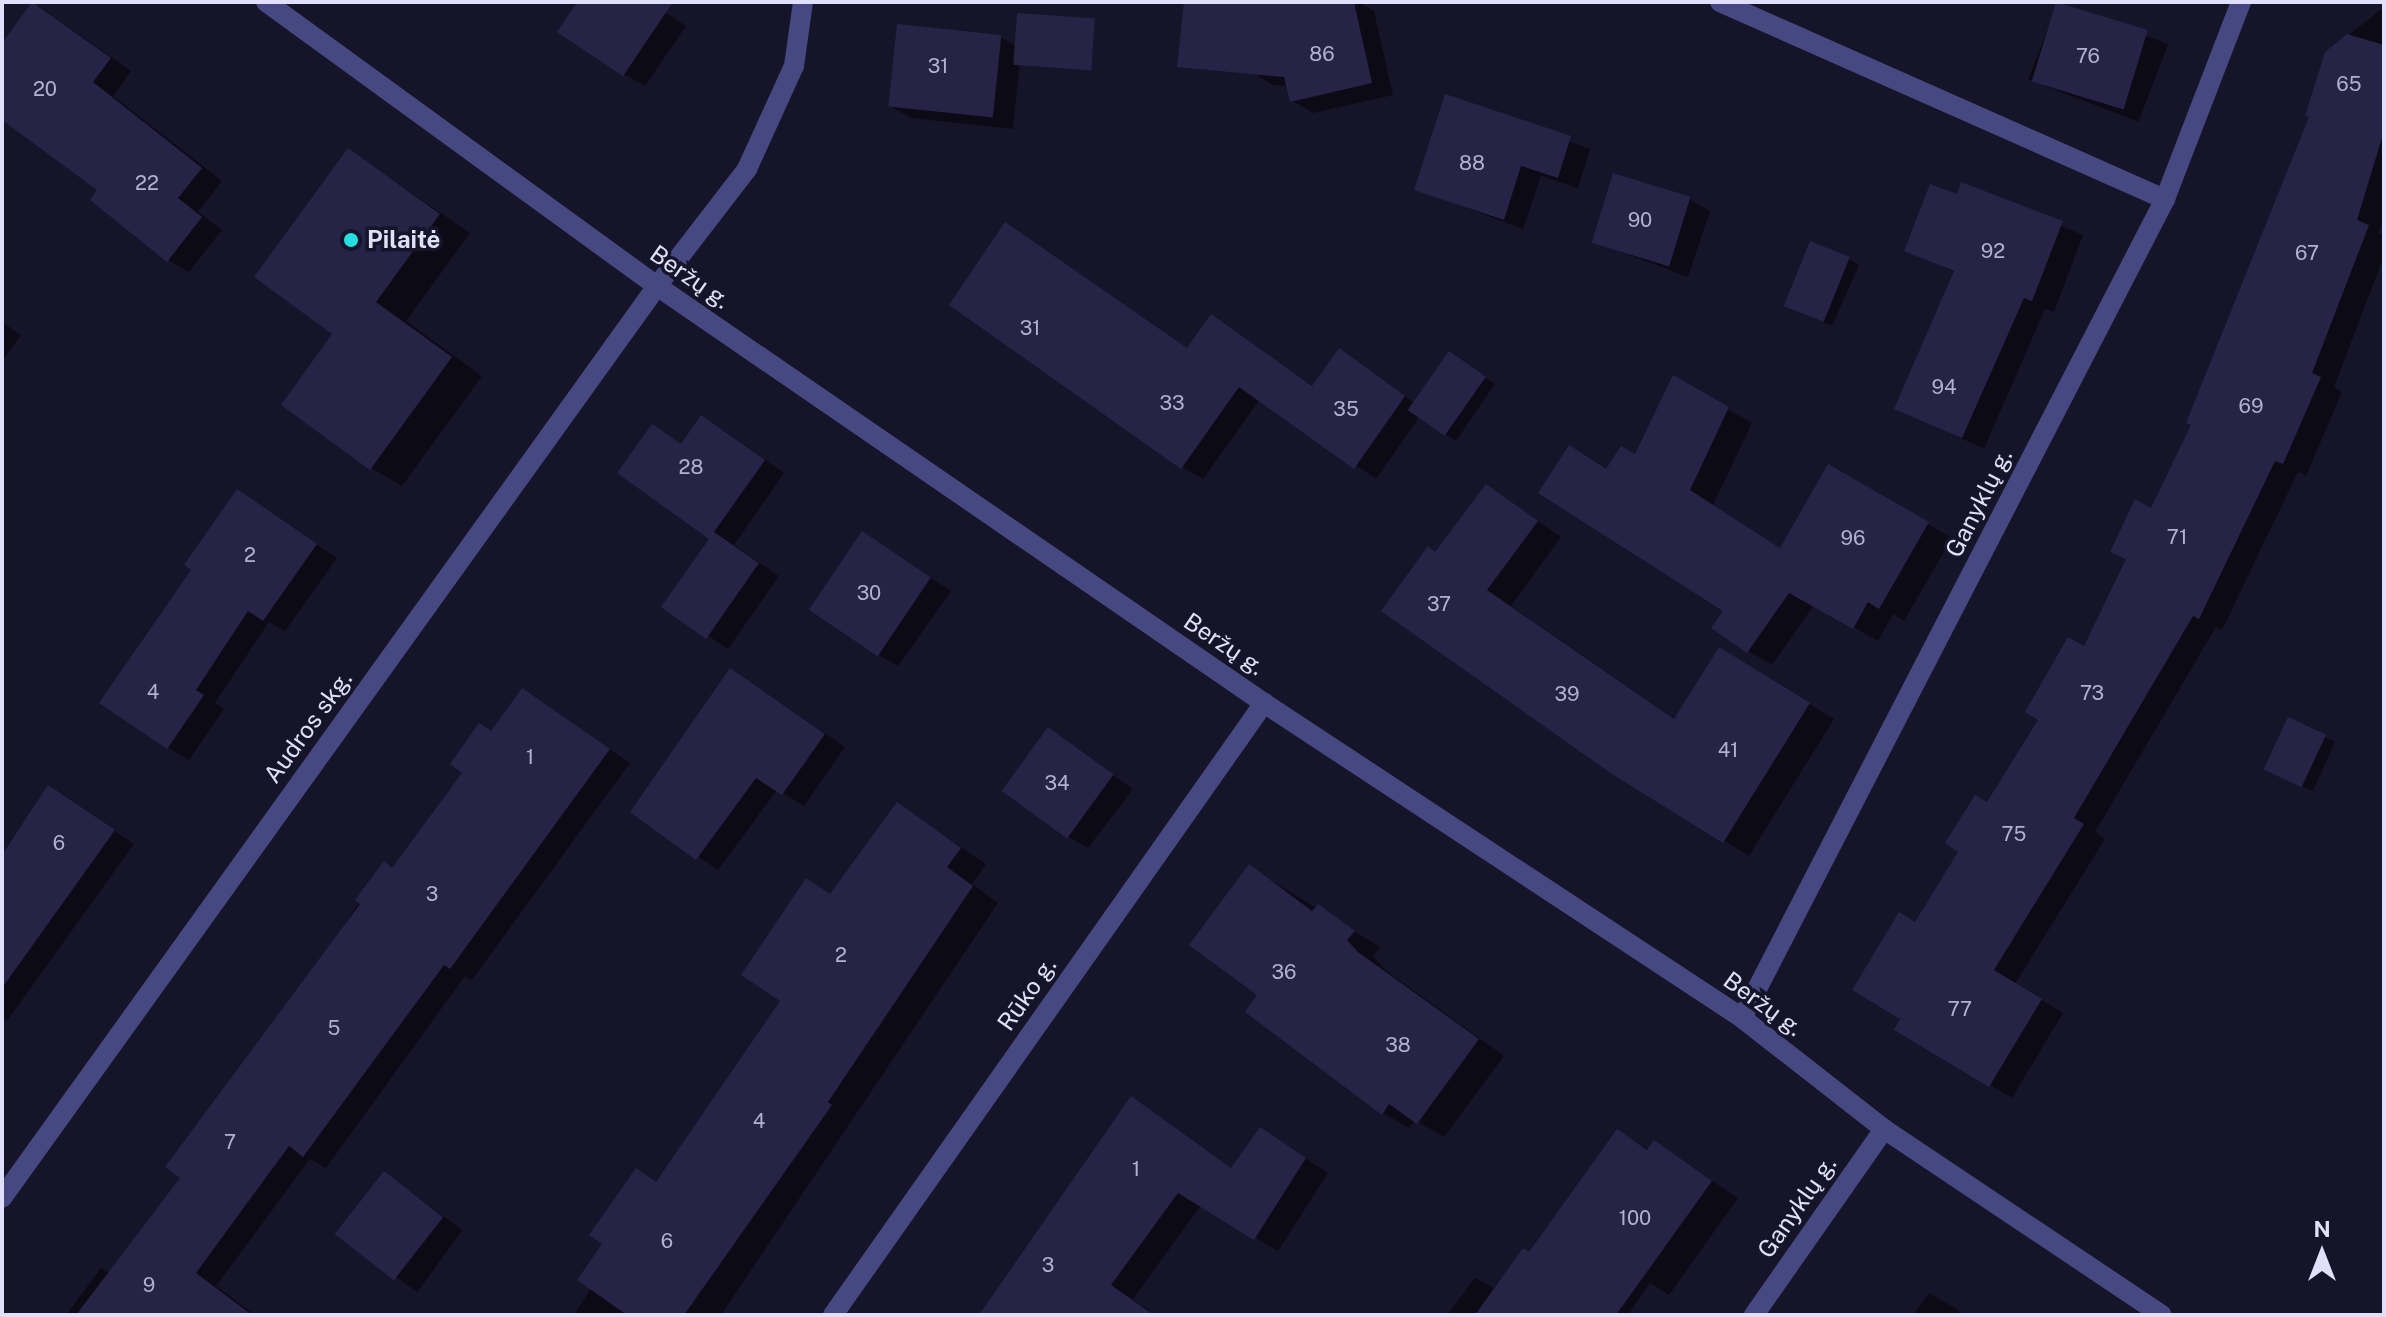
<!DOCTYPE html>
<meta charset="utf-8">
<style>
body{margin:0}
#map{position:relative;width:2386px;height:1317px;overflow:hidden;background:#161428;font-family:"Public Sans",sans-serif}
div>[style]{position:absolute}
.shadow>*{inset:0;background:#0007;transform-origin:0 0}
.building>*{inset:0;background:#272347;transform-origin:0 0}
.minor>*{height:20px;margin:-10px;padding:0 10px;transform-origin:10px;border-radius:10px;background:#464881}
.dots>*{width:22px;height:22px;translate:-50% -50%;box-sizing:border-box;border:4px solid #161428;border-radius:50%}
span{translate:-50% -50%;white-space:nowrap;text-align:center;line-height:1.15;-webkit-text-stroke:7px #161428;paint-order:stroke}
.number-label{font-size:20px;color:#b2b1ce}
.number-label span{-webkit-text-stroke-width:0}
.poi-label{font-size:24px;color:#e1e0fb;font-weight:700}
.left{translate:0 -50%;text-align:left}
.street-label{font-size:24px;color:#e1e0fb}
.frame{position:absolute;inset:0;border:4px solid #e1e0fb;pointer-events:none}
.north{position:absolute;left:2282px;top:1213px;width:80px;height:80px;-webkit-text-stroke:6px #161428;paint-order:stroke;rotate:0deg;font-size:22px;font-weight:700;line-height:32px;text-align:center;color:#e1e0fb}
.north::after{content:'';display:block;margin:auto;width:28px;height:36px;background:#e1e0fb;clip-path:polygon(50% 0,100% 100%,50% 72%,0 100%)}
</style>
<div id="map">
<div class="shadow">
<i style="clip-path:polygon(580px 2px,650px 2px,686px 26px,645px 86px,624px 74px)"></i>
<i style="clip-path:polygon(1261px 2px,1358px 2px,1374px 11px,1393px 95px,1313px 113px,1291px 100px,1288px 86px,1273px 85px,1252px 72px)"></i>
<i style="left:2058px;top:2px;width:118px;height:83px;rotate:21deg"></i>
<i style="clip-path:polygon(34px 3px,131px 71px,113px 96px,222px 181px,198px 212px,222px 230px,189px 272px,168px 260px,100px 190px,2px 118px,2px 47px)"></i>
<i style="clip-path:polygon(2384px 7px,2384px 217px,2379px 233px,2384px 236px,2384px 256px,2334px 387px,2342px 392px,2306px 476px,2298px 472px,2222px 630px,2216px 627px,2095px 832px,2105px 839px,2015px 984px,2063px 1013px,2012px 1098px,1896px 1029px,1903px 1018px,1915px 924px,2084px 649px,2193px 424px,2311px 117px,2326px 53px)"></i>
<i style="clip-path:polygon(1000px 37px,1021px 49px,1013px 129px,911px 118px,890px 106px)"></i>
<i style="clip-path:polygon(1446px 97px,1590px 149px,1578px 188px,1541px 176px,1523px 229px,1416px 189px)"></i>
<i style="clip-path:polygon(349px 150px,470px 233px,406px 321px,482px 376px,402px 486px,371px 468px,335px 334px)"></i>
<i style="clip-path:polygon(1963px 184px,2083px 235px,2054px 312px,2045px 309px,1984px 449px,1897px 408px,1956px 273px,1907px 250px,1958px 196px)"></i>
<i style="clip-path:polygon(1689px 199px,1710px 211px,1688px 277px,1592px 241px)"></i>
<i style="clip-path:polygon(1849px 259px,1859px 265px,1832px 326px,1795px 310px)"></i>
<i style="clip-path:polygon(1212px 317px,1314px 387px,1339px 351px,1415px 403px,1460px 360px,1495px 384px,1456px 441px,1420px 416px,1376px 479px,1260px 399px,1203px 479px,1182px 467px,1188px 349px)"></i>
<i style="clip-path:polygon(2px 322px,21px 335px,2px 361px)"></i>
<i style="clip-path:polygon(1674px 378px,1752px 423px,1713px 505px,1782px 549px,1829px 467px,1952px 538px,1904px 621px,1893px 614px,1878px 641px,1814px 605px,1772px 665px,1748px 651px,1726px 610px,1607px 470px,1636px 457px)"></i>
<i style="clip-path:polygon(653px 426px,683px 445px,723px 430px,784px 473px,734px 545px,779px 576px,728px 649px,663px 606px,712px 538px)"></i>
<i style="clip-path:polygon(1486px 486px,1561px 537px,1511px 606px,1676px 720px,1744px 664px,1834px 719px,1749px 856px,1613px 772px,1436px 553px)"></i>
<i style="clip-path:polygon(238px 492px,337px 558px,285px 631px,269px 622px,215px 703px,224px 709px,189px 760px,168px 748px,193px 570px)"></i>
<i style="clip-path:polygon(863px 533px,951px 591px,898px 666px,877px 654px)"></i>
<i style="clip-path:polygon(751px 683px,845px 747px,804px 806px,777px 790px,718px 870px,632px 812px)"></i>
<i style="clip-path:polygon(523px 690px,630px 763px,472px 980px,465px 976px,326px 1168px,310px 1159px,216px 1286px,251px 1312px,66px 1315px,101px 1268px,110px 1273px,183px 1178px,384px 863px,394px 869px)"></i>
<i style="clip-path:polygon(2288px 720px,2335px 742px,2313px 791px,2276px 775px)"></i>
<i style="clip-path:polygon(1049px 730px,1133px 789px,1088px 848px,1067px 836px)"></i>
<i style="clip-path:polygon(69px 800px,134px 844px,7px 1021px,2px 1018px,2px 859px)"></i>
<i style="clip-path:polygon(897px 805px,986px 864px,972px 884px,998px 903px,721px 1315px,574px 1315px,657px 1183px,783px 1001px,832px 896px)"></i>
<i style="clip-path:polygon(1249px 867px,1380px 947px,1373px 956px,1384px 969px,1504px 1056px,1444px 1137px,1415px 1120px,1409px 1128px,1383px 1113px,1260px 995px)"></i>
<i style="clip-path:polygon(1132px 1099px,1233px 1169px,1261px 1129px,1328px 1173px,1278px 1251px,1201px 1205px,1133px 1299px,1150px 1311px,1147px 1315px,981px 1315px)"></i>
<i style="clip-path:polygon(1618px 1132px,1649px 1150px,1654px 1142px,1738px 1198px,1669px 1295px,1650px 1283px,1628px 1315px,1447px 1315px,1475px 1278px,1496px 1289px,1530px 1254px)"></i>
<i style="left:384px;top:1173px;width:97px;height:77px;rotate:36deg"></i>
<i style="clip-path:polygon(1929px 1293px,1955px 1308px,1965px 1315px,1913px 1315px)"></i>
</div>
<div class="building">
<i style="clip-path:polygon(32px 2px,111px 58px,93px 82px,202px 168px,178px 198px,202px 217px,167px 262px,90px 200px,97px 190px,2px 120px,2px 43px)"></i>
<i style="clip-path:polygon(577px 2px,673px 2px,623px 76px,557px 32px)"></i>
<i style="clip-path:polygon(1184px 2px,1354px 2px,1372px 83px,1290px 102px,1284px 77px,1177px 67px)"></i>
<i style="left:2056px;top:2px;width:96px;height:83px;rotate:17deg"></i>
<i style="left:1017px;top:13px;width:78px;height:52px;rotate:4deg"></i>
<i style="left:897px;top:24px;width:105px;height:83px;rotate:6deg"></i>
<i style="clip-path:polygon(2347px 34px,2384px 45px,2384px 131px,2357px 220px,2369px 225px,2312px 373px,2321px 377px,2283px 464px,2275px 461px,2199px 619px,2193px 616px,2074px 818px,2084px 824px,1994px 970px,2042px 999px,1989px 1087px,1894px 1030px,1900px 1019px,1852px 990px,1899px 912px,1915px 922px,1958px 852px,1945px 843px,1975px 795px,1987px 802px,2038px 720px,2025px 712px,2068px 637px,2084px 646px,2126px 559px,2110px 552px,2135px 499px,2151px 508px,2191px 425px,2186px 423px,2309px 117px,2305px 116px,2325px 52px)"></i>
<i style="clip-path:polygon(1445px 94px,1571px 136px,1558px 178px,1521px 166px,1504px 220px,1414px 190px)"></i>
<i style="clip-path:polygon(348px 148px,440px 214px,376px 302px,452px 357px,370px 470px,281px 405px,332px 334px,254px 277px)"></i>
<i style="left:1613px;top:173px;width:81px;height:73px;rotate:17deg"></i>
<i style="clip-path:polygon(1961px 182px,2063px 221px,2032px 301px,2024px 298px,1962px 438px,1894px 409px,1954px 271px,1904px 251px,1930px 184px,1957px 194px)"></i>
<i style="clip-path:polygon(1005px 222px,1187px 348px,1211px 314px,1312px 386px,1339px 348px,1405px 396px,1354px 469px,1239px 387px,1181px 469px,949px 305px)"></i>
<i style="left:1810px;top:241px;width:43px;height:70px;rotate:22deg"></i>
<i style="left:1449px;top:351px;width:45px;height:72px;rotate:35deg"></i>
<i style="clip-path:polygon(1673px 375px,1729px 407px,1690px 490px,1780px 548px,1828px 464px,1929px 522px,1879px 609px,1868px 602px,1853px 629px,1789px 593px,1747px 653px,1711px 628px,1723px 611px,1538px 493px,1569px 445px,1606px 469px,1621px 446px,1635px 454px)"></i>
<i style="clip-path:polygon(701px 415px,765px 460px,714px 532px,759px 563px,706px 639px,661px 607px,709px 539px,617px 473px,652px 424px,681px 444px)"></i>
<i style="clip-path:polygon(1486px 484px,1538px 521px,1487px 590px,1674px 719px,1719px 647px,1810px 703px,1723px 843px,1612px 774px,1381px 611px,1428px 546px,1435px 552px)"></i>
<i style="clip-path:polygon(237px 489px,317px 544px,263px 621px,248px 611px,196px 690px,204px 695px,167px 749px,99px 703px,191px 570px,184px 565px)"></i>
<i style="left:862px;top:531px;width:83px;height:95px;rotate:34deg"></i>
<i style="clip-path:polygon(730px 668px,825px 734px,782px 795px,756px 778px,696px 860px,630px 812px)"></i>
<i style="clip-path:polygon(522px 688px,610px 749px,450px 969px,444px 965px,303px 1157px,289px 1146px,196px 1273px,252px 1315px,76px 1315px,180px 1178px,165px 1167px,360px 904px,355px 900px,384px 861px,392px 868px,462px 773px,450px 764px,479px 723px,491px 731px)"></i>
<i style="left:2288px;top:717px;width:42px;height:58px;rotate:25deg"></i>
<i style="left:1048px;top:727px;width:81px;height:79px;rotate:36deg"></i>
<i style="clip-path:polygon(48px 785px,115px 830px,2px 988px,2px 855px)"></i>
<i style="clip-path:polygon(897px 802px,961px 848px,947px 867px,973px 886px,828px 1102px,832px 1105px,684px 1315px,627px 1315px,577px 1280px,602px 1244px,589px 1235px,636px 1168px,656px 1182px,780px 1001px,741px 975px,806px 878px,830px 894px)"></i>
<i style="clip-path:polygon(1249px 864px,1312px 911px,1318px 904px,1355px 931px,1347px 940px,1358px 952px,1479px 1039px,1417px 1124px,1389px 1104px,1382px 1115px,1245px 1012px,1257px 995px,1189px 945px)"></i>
<i style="clip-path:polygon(1131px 1096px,1231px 1168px,1260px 1127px,1306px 1158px,1254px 1240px,1178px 1193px,1111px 1285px,1154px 1315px,979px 1315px)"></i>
<i style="clip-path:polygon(1617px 1129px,1647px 1150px,1654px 1140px,1712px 1181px,1616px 1315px,1475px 1315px,1523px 1248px,1529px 1252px)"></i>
<i style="left:384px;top:1171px;width:75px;height:80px;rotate:38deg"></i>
</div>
<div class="minor">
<i style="left:266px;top:2px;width:483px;rotate:36deg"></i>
<i style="left:657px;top:286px;width:736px;rotate:34.49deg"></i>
<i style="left:1264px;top:703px;width:572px;rotate:33.38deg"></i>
<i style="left:1742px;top:1018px;width:180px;rotate:38deg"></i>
<i style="left:1884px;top:1129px;width:334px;rotate:33.8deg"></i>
<i style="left:1720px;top:2px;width:487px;rotate:23.9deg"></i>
<i style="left:1742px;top:1018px;width:922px;rotate:-62.68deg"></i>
<i style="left:2165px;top:199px;width:211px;rotate:-68.9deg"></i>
<i style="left:2px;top:1198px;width:1123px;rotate:-54.31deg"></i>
<i style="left:657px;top:286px;width:148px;rotate:-52.4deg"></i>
<i style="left:747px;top:169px;width:113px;rotate:-65.5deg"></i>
<i style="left:794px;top:66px;width:65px;rotate:-82deg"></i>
<i style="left:833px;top:1315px;width:749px;rotate:-54.84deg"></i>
<i style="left:1754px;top:1315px;width:227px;rotate:-55deg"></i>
</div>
<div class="dots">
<i style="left:351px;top:240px;background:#25dee2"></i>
</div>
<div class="number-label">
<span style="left:1322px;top:54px">86</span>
<span style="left:2088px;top:56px">76</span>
<span style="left:938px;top:66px">31</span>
<span style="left:2349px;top:84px">65</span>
<span style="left:45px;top:89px">20</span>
<span style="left:1472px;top:163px">88</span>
<span style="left:147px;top:183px">22</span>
<span style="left:1640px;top:220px">90</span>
<span style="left:1993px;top:251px">92</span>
<span style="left:2307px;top:253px">67</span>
<span style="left:1030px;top:328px">31</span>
<span style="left:1944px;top:387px">94</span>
<span style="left:1172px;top:403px">33</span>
<span style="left:2251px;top:406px">69</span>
<span style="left:1346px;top:409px">35</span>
<span style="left:691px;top:467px">28</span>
<span style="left:2177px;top:537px">71</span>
<span style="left:1853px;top:538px">96</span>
<span style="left:250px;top:555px">2</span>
<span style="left:869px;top:593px">30</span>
<span style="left:1439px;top:604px">37</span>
<span style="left:153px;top:692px">4</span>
<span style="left:2092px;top:693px">73</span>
<span style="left:1567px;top:694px">39</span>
<span style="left:1728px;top:750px">41</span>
<span style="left:530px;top:757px">1</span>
<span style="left:1057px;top:783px">34</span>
<span style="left:2014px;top:834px">75</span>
<span style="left:59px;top:843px">6</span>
<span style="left:432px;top:894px">3</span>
<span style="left:841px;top:955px">2</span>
<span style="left:1284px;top:972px">36</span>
<span style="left:1960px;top:1009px">77</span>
<span style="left:334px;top:1028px">5</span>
<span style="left:1398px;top:1045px">38</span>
<span style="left:759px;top:1121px">4</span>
<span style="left:230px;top:1142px">7</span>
<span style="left:1136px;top:1169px">1</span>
<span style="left:1635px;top:1218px">100</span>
<span style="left:667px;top:1241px">6</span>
<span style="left:1048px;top:1265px">3</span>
<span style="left:149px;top:1285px">9</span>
</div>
<div class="poi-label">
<span class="left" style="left:367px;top:240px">Pilaitė</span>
</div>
<div class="street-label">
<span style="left:690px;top:277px;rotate:35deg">Beržų g.</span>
<span style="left:1979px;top:503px;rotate:-63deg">Ganyklų g.</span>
<span style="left:1224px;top:644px;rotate:34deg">Beržų g.</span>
<span style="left:308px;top:727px;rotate:-54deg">Audros skg.</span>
<span style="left:1027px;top:994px;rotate:-55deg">Rūko g.</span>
<span style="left:1763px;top:1004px;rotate:36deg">Beržų g.</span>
<span style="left:1797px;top:1207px;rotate:-55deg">Ganyklų g.</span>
</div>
<div class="frame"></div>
<div class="north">N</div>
</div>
